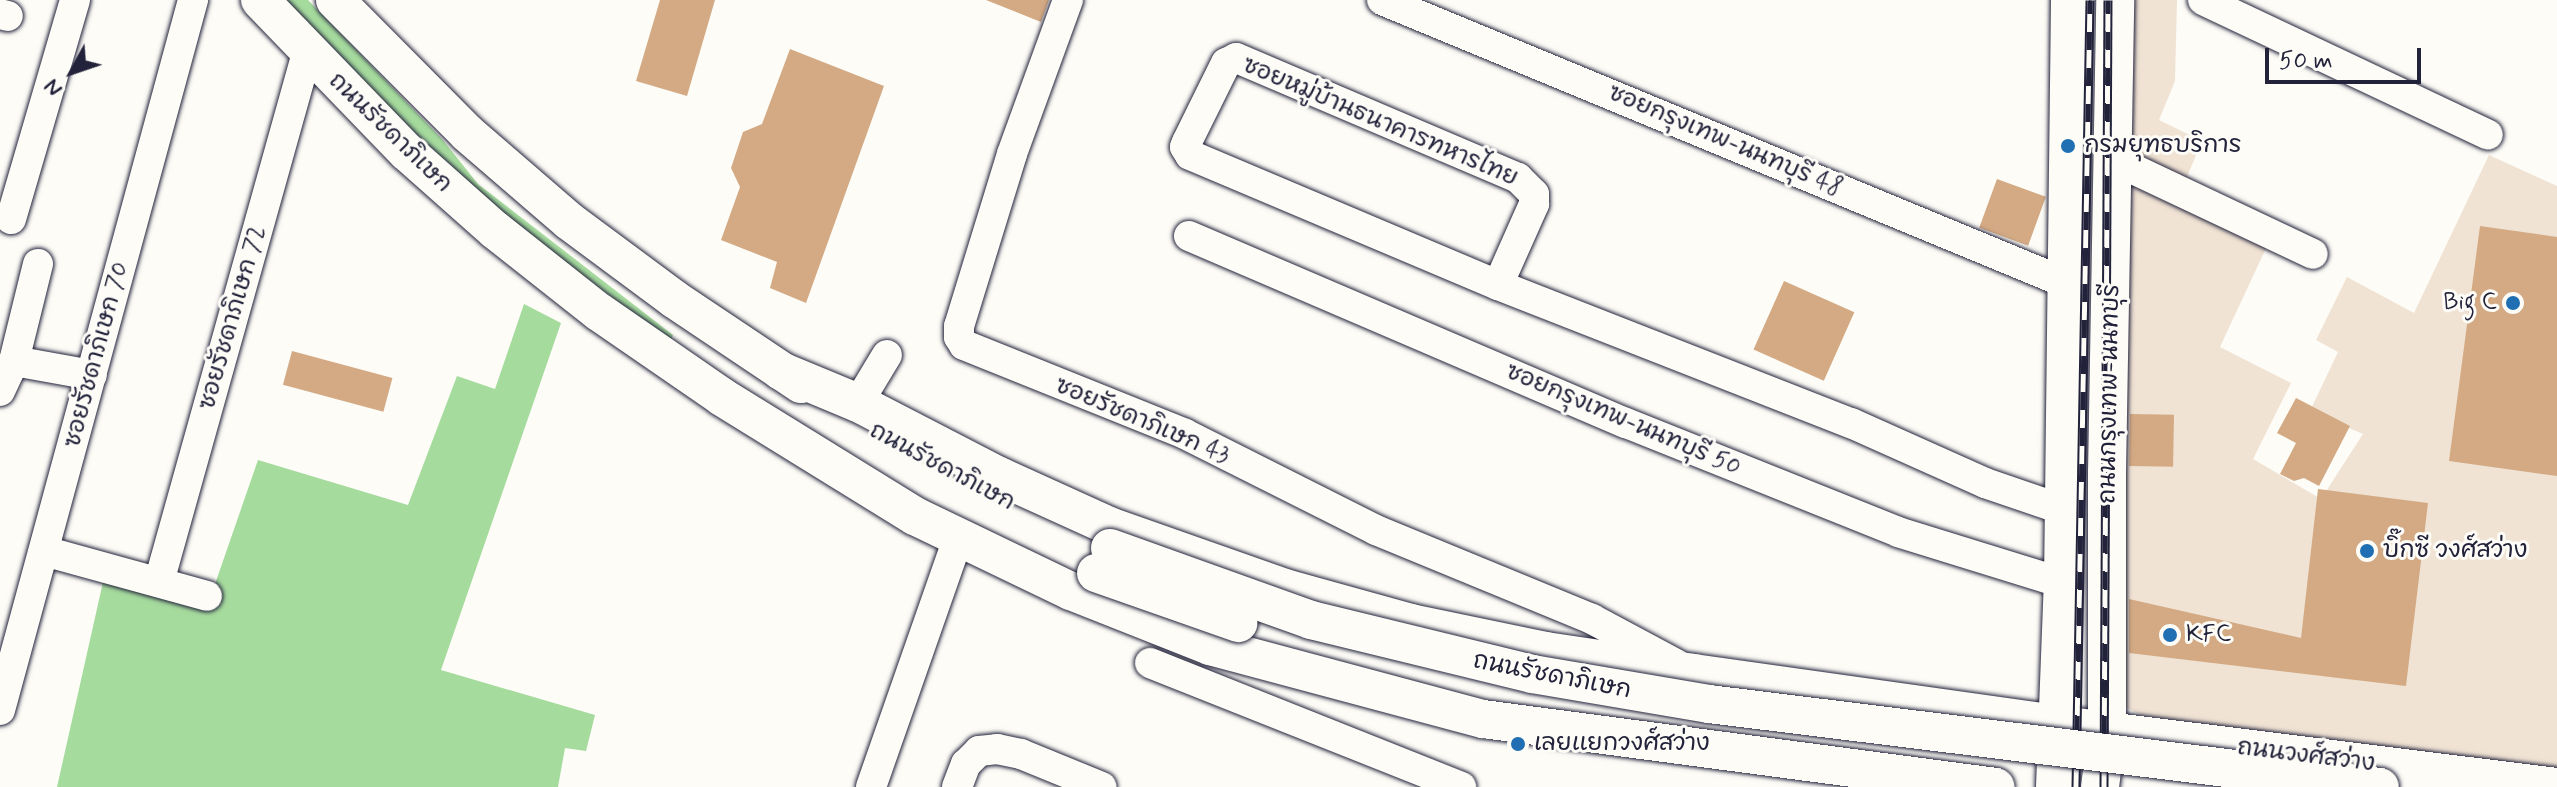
<!DOCTYPE html>
<meta charset="utf-8">
<style>
body{margin:0}
#map{position:relative;width:2557px;height:787px;overflow:hidden;background:#fdfcf7;font-family:Mynerve,"Playpen Sans Thai",sans-serif}
div>[style]{position:absolute}
.built>*{inset:0;background:#f0e3d4}
.green>*{inset:0;background:#a6db9e}
.building>*{inset:0;background:#d3aa84;transform-origin:0 0}
.roads{filter:drop-shadow(0 0 2px #22223b) drop-shadow(0 0 2px #22223b)}
.minor>*{height:30px;margin:-15px;padding:0 15px;transform-origin:15px;border-radius:15px;background:#fdfcf7}
.major>*{height:38px;margin:-19px;padding:0 19px;transform-origin:19px;border-radius:19px;background:#fdfcf7}
.rail>*{height:9px;margin-top:-4.5px;transform-origin:0;background:repeating-linear-gradient(90deg,#fdfcf7 0 18px,#22223b 0 36px);box-sizing:border-box;border-block:2px solid #22223b}
.bridges{filter:drop-shadow(0 0 2px #22223b) drop-shadow(0 0 2px #22223b)}
.major-bridge>*{height:38px;margin:-19px;padding:0 19px;transform-origin:19px;border-radius:19px;background:#fdfcf7}
.dots>*{width:22px;height:22px;translate:-50% -50%;box-sizing:border-box;border:4px solid #fdfcf7;border-radius:50%}
span{translate:-50% -50%;white-space:nowrap;text-align:center;line-height:1.15;-webkit-text-stroke:6px #fdfcf7;paint-order:stroke}
.street-label{font-size:24px;color:#22223b}
.poi-label{font-size:24px;color:#22223b}
.left{translate:0 -50%;text-align:left}
.right{translate:-100% -50%;text-align:right}
.north{position:absolute;left:32px;top:32px;width:80px;height:80px;-webkit-text-stroke:6px #fdfcf7;paint-order:stroke;rotate:230deg;font-size:22px;font-weight:700;line-height:32px;text-align:center;color:#22223b}
.north::after{content:'';display:block;margin:auto;width:28px;height:36px;background:#22223b;clip-path:polygon(50% 0,100% 100%,50% 72%,0 100%)}
.scale{position:absolute;left:2265px;top:48px;width:156px;height:36px;box-sizing:border-box;border:4px solid #22223b;border-top:0;padding-left:10px;font-size:24px;line-height:28px;white-space:nowrap;color:#22223b;-webkit-text-stroke:6px #fdfcf7;paint-order:stroke}
</style>
<div id="map">
<div class="built">
<i style="clip-path:polygon(2127px 0,2177px 0,2175px 81px,2159px 120px,2202px 141px,2184px 184px,2267px 246px,2220px 347px,2291px 383px,2253px 459px,2321px 499px,2363px 434px,2310px 411px,2338px 352px,2316px 340px,2347px 277px,2414px 313px,2489px 155px,2557px 186px,2557px 774px,2173px 720px,2141px 715px,2125px 707px)"></i>
</div>
<div class="green">
<i style="clip-path:polygon(281px 0,308px 0,442px 139px,478px 184px,673px 335px,671px 341px,522px 230px,445px 163px)"></i>
<i style="clip-path:polygon(524px 304px,561px 323px,441px 670px,595px 715px,586px 751px,565px 748px,558px 787px,57px 787px,103px 582px,206px 610px,258px 460px,408px 505px,457px 376px,495px 389px)"></i>
</div>
<div class="building">
<i style="clip-path:polygon(660px 0,715px 0,687px 96px,636px 81px)"></i>
<i style="clip-path:polygon(986px 0,1049px 0,1041px 22px)"></i>
<i style="clip-path:polygon(790px 49px,884px 86px,806px 303px,770px 288px,777px 262px,721px 240px,740px 187px,731px 168px,743px 132px,762px 124px)"></i>
<i style="left:1997px;top:179px;width:52px;height:52px;rotate:20deg"></i>
<i style="clip-path:polygon(2480px 226px,2557px 237px,2557px 476px,2449px 461px)"></i>
<i style="left:1784px;top:281px;width:77px;height:75px;rotate:24deg"></i>
<i style="left:292px;top:351px;width:104px;height:35px;rotate:15deg"></i>
<i style="clip-path:polygon(2296px 398px,2350px 426px,2319px 486px,2304px 478px,2294px 481px,2280px 474px,2296px 443px,2277px 433px)"></i>
<i style="left:2130px;top:414px;width:44px;height:52px;rotate:1deg"></i>
<i style="clip-path:polygon(2318px 489px,2428px 503px,2406px 686px,2129px 653px,2129px 599px,2301px 638px)"></i>
</div>
<div class="roads">
<div class="minor">
<i style="left:1068px;top:0;width:164px;rotate:110deg"></i>
<i style="left:1012px;top:154px;width:180px;rotate:107.1deg"></i>
<i style="left:959px;top:326px;width:11px;rotate:90deg"></i>
<i style="left:959px;top:337px;width:9px;rotate:58deg"></i>
<i style="left:964px;top:345px;width:238px;rotate:21.9deg"></i>
<i style="left:1185px;top:434px;width:214px;rotate:26.7deg"></i>
<i style="left:1376px;top:530px;width:234px;rotate:22.4deg"></i>
<i style="left:1592px;top:619px;width:95px;rotate:28.2deg"></i>
<i style="left:1382px;top:0;width:740px;rotate:22.48deg"></i>
<i style="left:2203px;top:0;width:315px;rotate:25.3deg"></i>
<i style="left:0;top:14px;width:8px;rotate:14deg"></i>
<i style="left:2112px;top:159px;width:222px;rotate:25.3deg"></i>
<i style="left:11px;top:219px;width:228px;rotate:-73.7deg"></i>
<i style="left:1189px;top:236px;width:475px;rotate:23.2deg"></i>
<i style="left:1626px;top:423px;width:293px;rotate:21.8deg"></i>
<i style="left:1898px;top:532px;width:173px;rotate:17.2deg"></i>
<i style="left:1498px;top:285px;width:89px;rotate:-66deg"></i>
<i style="left:1534px;top:204px;width:10px;rotate:-90deg"></i>
<i style="left:1534px;top:194px;width:23px;rotate:-135deg"></i>
<i style="left:1518px;top:178px;width:306px;rotate:-156.9deg"></i>
<i style="left:1236px;top:58px;width:11px;rotate:153deg"></i>
<i style="left:1226px;top:63px;width:88px;rotate:116.3deg"></i>
<i style="left:1187px;top:142px;width:5px;rotate:112deg"></i>
<i style="left:1185px;top:147px;width:9px;rotate:58deg"></i>
<i style="left:1190px;top:155px;width:334px;rotate:22.9deg"></i>
<i style="left:1498px;top:285px;width:379px;rotate:21.4deg"></i>
<i style="left:1851px;top:423px;width:147px;rotate:24.1deg"></i>
<i style="left:1985px;top:483px;width:83px;rotate:18.9deg"></i>
<i style="left:14px;top:361px;width:100px;rotate:-76.1deg"></i>
<i style="left:0;top:391px;width:33px;rotate:-65deg"></i>
<i style="left:14px;top:361px;width:79px;rotate:10.2deg"></i>
<i style="left:858px;top:403px;width:56px;rotate:-58.9deg"></i>
<i style="left:44px;top:551px;width:169px;rotate:15.4deg"></i>
<i style="left:159px;top:582px;width:549px;rotate:-74.37deg"></i>
<i style="left:1150px;top:663px;width:335px;rotate:21.7deg"></i>
<i style="left:0;top:710px;width:736px;rotate:-74.79deg"></i>
<i style="left:871px;top:787px;width:263px;rotate:-70.7deg"></i>
<i style="left:957px;top:787px;width:25px;rotate:-69deg"></i>
<i style="left:966px;top:764px;width:18px;rotate:-45deg"></i>
<i style="left:979px;top:751px;width:18px;rotate:-6deg"></i>
<i style="left:997px;top:749px;width:25px;rotate:12deg"></i>
<i style="left:1021px;top:754px;width:87px;rotate:22.2deg"></i>
</div>
<div class="major">
<i style="left:260px;top:0;width:211px;rotate:46deg"></i>
<i style="left:407px;top:152px;width:118px;rotate:41.6deg"></i>
<i style="left:495px;top:230px;width:132px;rotate:38.3deg"></i>
<i style="left:599px;top:312px;width:150px;rotate:34.6deg"></i>
<i style="left:722px;top:397px;width:227px;rotate:31.7deg"></i>
<i style="left:915px;top:516px;width:173px;rotate:25.7deg"></i>
<i style="left:1071px;top:591px;width:149px;rotate:21.6deg"></i>
<i style="left:1210px;top:646px;width:283px;rotate:15deg"></i>
<i style="left:1483px;top:719px;width:517px;rotate:7.55deg"></i>
<i style="left:335px;top:0;width:187px;rotate:45.2deg"></i>
<i style="left:467px;top:133px;width:135px;rotate:40.8deg"></i>
<i style="left:569px;top:221px;width:131px;rotate:36.6deg"></i>
<i style="left:674px;top:299px;width:153px;rotate:33.8deg"></i>
<i style="left:781px;top:371px;width:83px;rotate:22.6deg"></i>
<i style="left:858px;top:403px;width:159px;rotate:27.4deg"></i>
<i style="left:999px;top:476px;width:121px;rotate:24.4deg"></i>
<i style="left:1109px;top:526px;width:187px;rotate:19.4deg"></i>
<i style="left:1285px;top:588px;width:131px;rotate:15.5deg"></i>
<i style="left:1411px;top:623px;width:138px;rotate:11.7deg"></i>
<i style="left:1546px;top:651px;width:149px;rotate:8.5deg"></i>
<i style="left:1693px;top:673px;width:418px;rotate:8deg"></i>
<i style="left:2107px;top:731px;width:453px;rotate:7.1deg"></i>
<i style="left:2055px;top:787px;width:204px;rotate:-87.8deg"></i>
<i style="left:2063px;top:583px;width:583px;rotate:-89.31deg"></i>
<i style="left:2100px;top:787px;width:56px;rotate:-82.9deg"></i>
<i style="left:2107px;top:731px;width:258px;rotate:-90deg"></i>
<i style="left:2107px;top:473px;width:473px;rotate:-89deg"></i>
</div>
</div>
<div class="rail">
<i style="left:2076px;top:787px;width:787px;rotate:-88.98deg"></i>
<i style="left:2104px;top:787px;width:787px;rotate:-89.71deg"></i>
</div>
<div class="bridges">
<div class="major-bridge">
<i style="left:1110px;top:548px;width:214px;rotate:19.7deg"></i>
<i style="left:1311px;top:620px;width:228px;rotate:13.7deg"></i>
<i style="left:1532px;top:674px;width:180px;rotate:9.6deg"></i>
<i style="left:1709px;top:704px;width:676px;rotate:7.05deg"></i>
<i style="left:1096px;top:573px;width:151px;rotate:19.4deg"></i>
</div>
</div>
<div class="dots">
<i style="left:2068px;top:146px;background:#1f6fb2"></i>
<i style="left:2513px;top:303px;background:#1f6fb2"></i>
<i style="left:2367px;top:551px;background:#1f6fb2"></i>
<i style="left:2170px;top:635px;background:#1f6fb2"></i>
<i style="left:1518px;top:744px;background:#1f6fb2"></i>
</div>
<div class="street-label">
<span style="left:1380px;top:122px;rotate:23deg">ซอยหมู่บ้านธนาคารทหารไทย</span>
<span style="left:390px;top:133px;rotate:44deg">ถนนรัชดาภิเษก</span>
<span style="left:1725px;top:141px;rotate:23deg">ซอยกรุงเทพ-นนทบุรี 48</span>
<span style="left:233px;top:318px;rotate:-74deg">ซอยรัชดาภิเษก 72</span>
<span style="left:97px;top:355px;rotate:-75deg">ซอยรัชดาภิเษก 70</span>
<span style="left:2110px;top:394px;rotate:-89deg">ถนนกรุงเทพ-นนทบุรี</span>
<span style="left:1623px;top:420px;rotate:23deg">ซอยกรุงเทพ-นนทบุรี 50</span>
<span style="left:1142px;top:421px;rotate:23deg">ซอยรัชดาภิเษก 43</span>
<span style="left:942px;top:467px;rotate:28deg">ถนนรัชดาภิเษก</span>
<span style="left:1552px;top:676px;rotate:11deg">ถนนรัชดาภิเษก</span>
<span style="left:2306px;top:756px;rotate:7deg">ถนนวงศ์สว่าง</span>
</div>
<div class="poi-label">
<span class="left" style="left:2084px;top:146px">กรมยุทธบริการ</span>
<span class="right" style="left:2497px;top:303px">Big C</span>
<span class="left" style="left:2383px;top:551px">บิ๊กซี วงศ์สว่าง</span>
<span class="left" style="left:2186px;top:635px">KFC</span>
<span class="left" style="left:1534px;top:744px">เลยแยกวงศ์สว่าง</span>
</div>
<div class="north">N</div>
<div class="scale">50 m</div>
</div>
